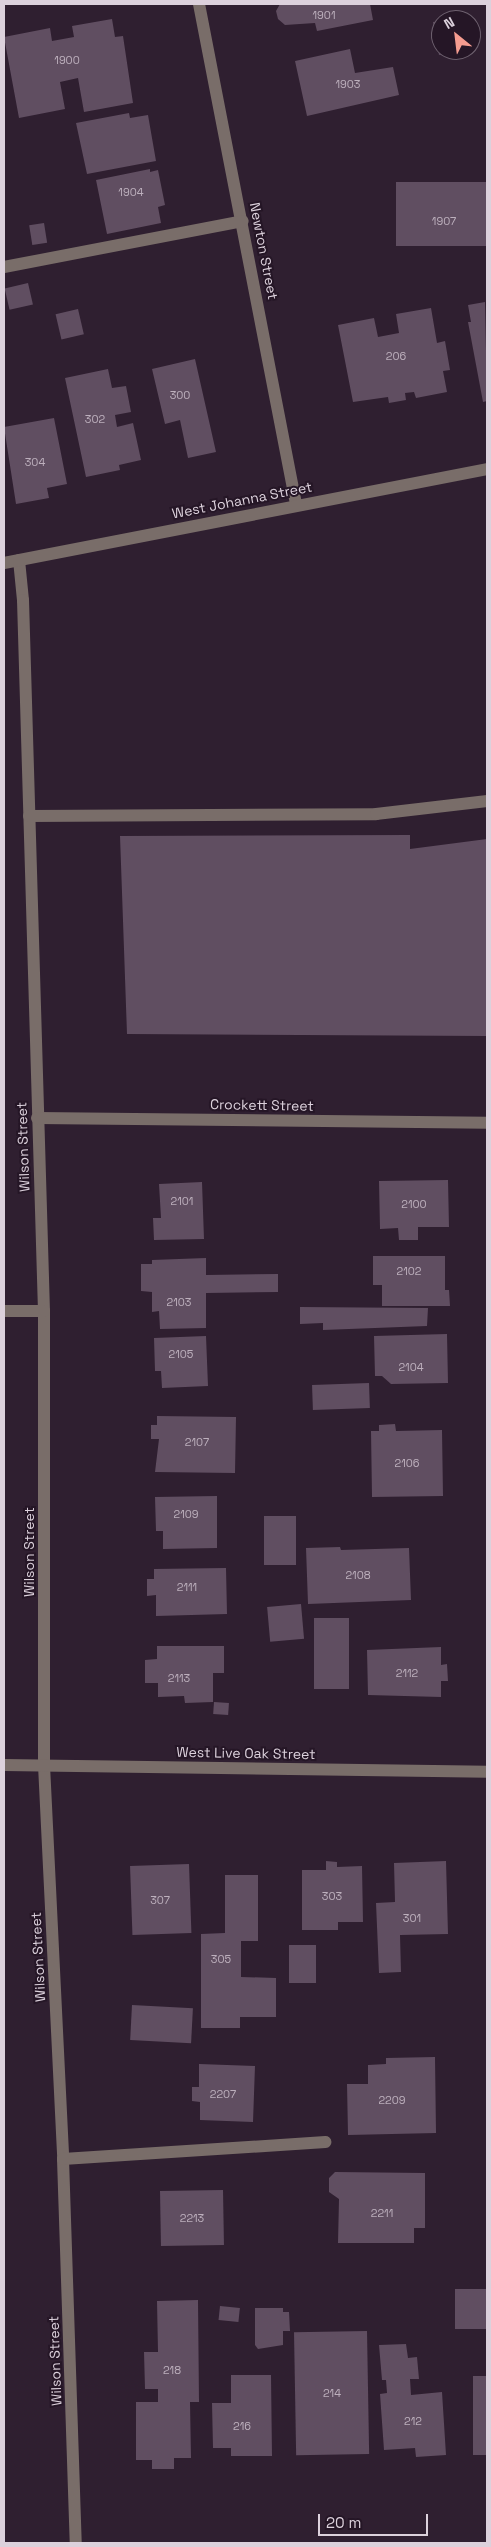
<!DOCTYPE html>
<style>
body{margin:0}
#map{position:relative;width:491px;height:2547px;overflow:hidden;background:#2f1f30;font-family:"Space Grotesk",sans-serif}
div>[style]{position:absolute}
.building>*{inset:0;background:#604e61;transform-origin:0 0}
.minor>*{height:12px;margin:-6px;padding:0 6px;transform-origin:6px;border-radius:6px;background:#796d69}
span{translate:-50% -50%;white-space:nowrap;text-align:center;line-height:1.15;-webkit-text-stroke:4px #251626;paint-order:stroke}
.number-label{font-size:11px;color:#bdb0bd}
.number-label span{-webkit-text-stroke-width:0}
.street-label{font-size:14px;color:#dcd1dc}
.frame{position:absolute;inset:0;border:5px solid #dcd1dc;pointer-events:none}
.north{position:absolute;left:431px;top:10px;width:50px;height:50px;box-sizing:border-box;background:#251626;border:1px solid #6e616f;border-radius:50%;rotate:331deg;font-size:14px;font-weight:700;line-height:20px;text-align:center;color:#dcd1dc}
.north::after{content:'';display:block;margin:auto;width:18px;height:22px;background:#f59c90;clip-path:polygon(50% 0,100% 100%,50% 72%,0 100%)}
.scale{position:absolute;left:318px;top:2514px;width:110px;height:22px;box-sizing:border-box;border:2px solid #dcd1dc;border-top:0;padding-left:6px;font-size:15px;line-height:18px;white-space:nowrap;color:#dcd1dc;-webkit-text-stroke:4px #251626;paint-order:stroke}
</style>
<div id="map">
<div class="building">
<i style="clip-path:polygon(280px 4px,370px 4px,373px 20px,317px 31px,315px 23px,285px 25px,278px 19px,276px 11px)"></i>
<i style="clip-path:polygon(469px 16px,470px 20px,450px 20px,450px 19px)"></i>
<i style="clip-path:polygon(112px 19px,115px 37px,123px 36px,133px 103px,84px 112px,78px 78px,60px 82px,65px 109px,19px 118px,4px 37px,50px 28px,52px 41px,74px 37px,72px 26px)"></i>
<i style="clip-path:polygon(441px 21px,441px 50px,464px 51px,439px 55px,433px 22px)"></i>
<i style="clip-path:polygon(471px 33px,475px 49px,471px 50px)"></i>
<i style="clip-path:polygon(350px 49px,355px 73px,393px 67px,399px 95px,307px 116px,295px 61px)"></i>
<i style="clip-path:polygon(129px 113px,130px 118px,148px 115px,156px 161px,87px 174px,76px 123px)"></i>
<i style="clip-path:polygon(150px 169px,150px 172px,158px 170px,165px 205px,158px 207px,161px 223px,107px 234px,96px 180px)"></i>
<i style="left:487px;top:182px;width:64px;height:91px;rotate:90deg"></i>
<i style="left:44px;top:223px;width:20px;height:15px;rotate:81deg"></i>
<i style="left:28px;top:283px;width:22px;height:24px;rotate:77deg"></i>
<i style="clip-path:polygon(485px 302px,487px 401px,483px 402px,468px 322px,471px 322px,468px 305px)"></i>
<i style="clip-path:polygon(431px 308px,437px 343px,445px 341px,450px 370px,443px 371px,447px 392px,416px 398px,414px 392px,405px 393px,406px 400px,389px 403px,388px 397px,353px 402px,338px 325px,374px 318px,378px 337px,399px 333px,396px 314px)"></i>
<i style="left:78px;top:309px;width:26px;height:23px;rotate:77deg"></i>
<i style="clip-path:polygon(195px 359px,216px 452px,188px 458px,180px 420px,165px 424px,152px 369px)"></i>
<i style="clip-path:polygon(108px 369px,112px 388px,126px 386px,131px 412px,115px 415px,117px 427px,133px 423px,141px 460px,119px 465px,120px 470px,86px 477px,65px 378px)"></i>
<i style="clip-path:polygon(54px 418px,67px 484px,47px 488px,49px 498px,16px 504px,4px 427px)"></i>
<i style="clip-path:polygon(410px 835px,410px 849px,487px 839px,487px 1036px,127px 1034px,120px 836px)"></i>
<i style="clip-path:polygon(448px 1180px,449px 1227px,418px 1227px,418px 1240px,399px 1240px,398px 1228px,380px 1229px,379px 1181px)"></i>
<i style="clip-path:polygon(202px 1182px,204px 1239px,154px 1240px,153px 1218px,161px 1218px,159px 1184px)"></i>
<i style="clip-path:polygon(373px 1256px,445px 1256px,445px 1290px,449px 1290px,450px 1306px,382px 1306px,382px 1285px,373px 1285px)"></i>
<i style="clip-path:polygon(206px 1258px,206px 1275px,278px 1274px,278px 1292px,206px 1293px,206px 1328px,160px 1329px,159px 1311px,152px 1312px,152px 1292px,141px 1291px,141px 1264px,152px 1264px,152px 1260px)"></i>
<i style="clip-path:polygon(300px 1307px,428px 1308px,427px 1326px,323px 1330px,323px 1323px,300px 1324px)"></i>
<i style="clip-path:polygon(447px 1334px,448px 1383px,391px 1384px,382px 1376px,375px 1376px,374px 1336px)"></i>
<i style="clip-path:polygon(206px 1336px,208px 1386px,162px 1388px,161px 1371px,155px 1371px,154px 1338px)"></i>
<i style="left:369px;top:1383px;width:25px;height:57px;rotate:88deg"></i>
<i style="clip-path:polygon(157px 1416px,236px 1417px,235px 1473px,155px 1472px,159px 1439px,151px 1439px,151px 1425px,157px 1425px)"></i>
<i style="clip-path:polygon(395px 1424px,396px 1431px,442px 1430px,443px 1496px,372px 1497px,371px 1431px,379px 1431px,379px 1425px)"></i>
<i style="clip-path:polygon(217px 1496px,217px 1548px,163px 1549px,163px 1531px,156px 1531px,155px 1497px)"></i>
<i style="left:264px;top:1516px;width:32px;height:49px"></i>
<i style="clip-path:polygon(340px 1547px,341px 1550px,409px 1548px,411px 1600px,308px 1604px,306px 1548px)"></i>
<i style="clip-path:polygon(226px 1568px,227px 1614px,156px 1616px,156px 1595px,147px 1596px,147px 1579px,154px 1579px,154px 1569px)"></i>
<i style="left:301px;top:1604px;width:35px;height:34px;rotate:85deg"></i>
<i style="left:314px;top:1618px;width:35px;height:71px"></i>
<i style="clip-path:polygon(157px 1646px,224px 1646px,224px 1673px,213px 1673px,213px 1702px,185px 1703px,184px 1696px,158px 1697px,158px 1683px,145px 1683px,145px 1660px,157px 1659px)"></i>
<i style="clip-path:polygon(441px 1647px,441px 1665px,447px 1664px,448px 1681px,441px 1681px,441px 1697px,368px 1695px,367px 1650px)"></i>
<i style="left:214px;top:1702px;width:15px;height:12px;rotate:4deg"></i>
<i style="clip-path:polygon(326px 1861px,337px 1862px,337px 1867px,362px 1866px,363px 1922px,338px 1922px,338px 1930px,302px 1930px,302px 1870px,326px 1870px)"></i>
<i style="clip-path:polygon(446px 1861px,448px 1934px,400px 1935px,401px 1972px,379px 1973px,376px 1903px,395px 1902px,394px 1863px)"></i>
<i style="left:189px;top:1864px;width:69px;height:59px;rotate:88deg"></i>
<i style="clip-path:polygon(225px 1875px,258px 1875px,258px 1941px,241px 1941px,241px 1977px,276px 1978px,276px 2017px,240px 2017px,240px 2028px,201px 2028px,201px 1934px,225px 1933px)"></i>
<i style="left:316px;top:1945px;width:38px;height:27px;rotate:90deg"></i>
<i style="left:132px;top:2005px;width:61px;height:35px;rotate:3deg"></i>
<i style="clip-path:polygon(435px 2057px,436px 2133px,348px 2135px,347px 2084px,368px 2084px,368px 2065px,386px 2064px,386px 2058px)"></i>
<i style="clip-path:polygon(199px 2064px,255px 2066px,253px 2122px,200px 2120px,200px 2102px,192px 2101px,192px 2087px,199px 2087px)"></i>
<i style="clip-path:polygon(335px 2172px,425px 2173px,425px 2228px,414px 2228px,414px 2243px,338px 2243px,339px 2199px,329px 2192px,329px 2178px)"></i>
<i style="left:223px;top:2190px;width:55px;height:63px;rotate:89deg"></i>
<i style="left:487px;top:2289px;width:40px;height:32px;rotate:90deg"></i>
<i style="clip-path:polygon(198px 2300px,199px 2402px,190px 2402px,191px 2458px,174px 2458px,174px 2469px,152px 2469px,152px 2460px,136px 2460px,136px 2402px,158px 2402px,158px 2389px,145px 2389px,144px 2352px,158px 2352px,157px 2301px)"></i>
<i style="left:220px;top:2306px;width:20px;height:14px;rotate:6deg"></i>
<i style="clip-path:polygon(255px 2308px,283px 2308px,283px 2312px,289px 2312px,290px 2331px,283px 2331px,283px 2345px,258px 2349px,255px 2345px)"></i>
<i style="left:367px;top:2331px;width:123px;height:73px;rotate:89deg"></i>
<i style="clip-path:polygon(406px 2344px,408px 2358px,417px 2357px,419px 2379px,410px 2379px,411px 2395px,442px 2392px,446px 2455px,416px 2457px,415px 2448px,384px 2450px,380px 2394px,387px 2393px,386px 2380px,382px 2380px,379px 2345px)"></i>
<i style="clip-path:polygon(231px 2375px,271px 2375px,272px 2456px,231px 2456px,231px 2448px,213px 2448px,212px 2403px,231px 2403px)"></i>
<i style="left:473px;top:2376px;width:14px;height:79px"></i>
</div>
<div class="minor">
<i style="left:199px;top:4px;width:509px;rotate:79.02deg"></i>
<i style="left:4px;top:267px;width:243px;rotate:-10.9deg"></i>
<i style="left:19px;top:560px;width:40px;rotate:84.3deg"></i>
<i style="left:23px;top:600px;width:711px;rotate:88.31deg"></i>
<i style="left:44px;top:1311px;width:454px;rotate:90deg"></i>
<i style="left:44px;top:1765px;width:394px;rotate:87.2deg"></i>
<i style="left:63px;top:2159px;width:384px;rotate:88.1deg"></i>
<i style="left:4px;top:563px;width:492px;rotate:-11deg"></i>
<i style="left:29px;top:816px;width:347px;rotate:-0.3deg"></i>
<i style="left:376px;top:814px;width:112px;rotate:-6.7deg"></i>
<i style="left:37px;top:1118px;width:450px;rotate:0.6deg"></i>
<i style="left:4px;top:1311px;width:40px"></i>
<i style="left:4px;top:1765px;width:483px;rotate:0.8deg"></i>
<i style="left:63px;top:2159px;width:263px;rotate:-3.7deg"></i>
</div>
<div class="number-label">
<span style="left:324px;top:15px">1901</span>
<span style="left:67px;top:60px">1900</span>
<span style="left:348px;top:84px">1903</span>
<span style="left:131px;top:192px">1904</span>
<span style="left:444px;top:221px">1907</span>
<span style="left:396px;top:356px">206</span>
<span style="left:180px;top:395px">300</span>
<span style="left:95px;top:419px">302</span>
<span style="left:35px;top:462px">304</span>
<span style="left:182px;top:1201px">2101</span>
<span style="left:414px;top:1204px">2100</span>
<span style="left:409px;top:1271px">2102</span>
<span style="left:179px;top:1302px">2103</span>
<span style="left:181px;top:1354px">2105</span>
<span style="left:411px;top:1367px">2104</span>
<span style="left:197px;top:1442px">2107</span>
<span style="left:407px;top:1463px">2106</span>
<span style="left:186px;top:1514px">2109</span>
<span style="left:358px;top:1575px">2108</span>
<span style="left:187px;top:1587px">2111</span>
<span style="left:407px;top:1673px">2112</span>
<span style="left:179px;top:1678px">2113</span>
<span style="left:332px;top:1896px">303</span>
<span style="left:160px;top:1900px">307</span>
<span style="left:412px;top:1918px">301</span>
<span style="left:221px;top:1959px">305</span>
<span style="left:223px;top:2094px">2207</span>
<span style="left:392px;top:2100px">2209</span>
<span style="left:382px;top:2213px">2211</span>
<span style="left:192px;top:2218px">2213</span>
<span style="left:172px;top:2370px">218</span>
<span style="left:332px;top:2393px">214</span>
<span style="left:413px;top:2421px">212</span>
<span style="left:242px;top:2426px">216</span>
</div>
<div class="street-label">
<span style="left:264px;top:251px;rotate:79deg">Newton Street</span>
<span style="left:242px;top:500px;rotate:-11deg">West Johanna Street</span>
<span style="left:262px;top:1105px;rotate:1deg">Crockett Street</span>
<span style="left:23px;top:1147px;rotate:-92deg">Wilson Street</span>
<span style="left:29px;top:1552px;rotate:-90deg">Wilson Street</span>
<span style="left:246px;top:1753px;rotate:1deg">West Live Oak Street</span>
<span style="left:38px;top:1957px;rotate:-93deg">Wilson Street</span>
<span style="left:55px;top:2361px;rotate:-92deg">Wilson Street</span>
</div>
<div class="frame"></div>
<div class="north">N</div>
<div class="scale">20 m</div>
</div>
